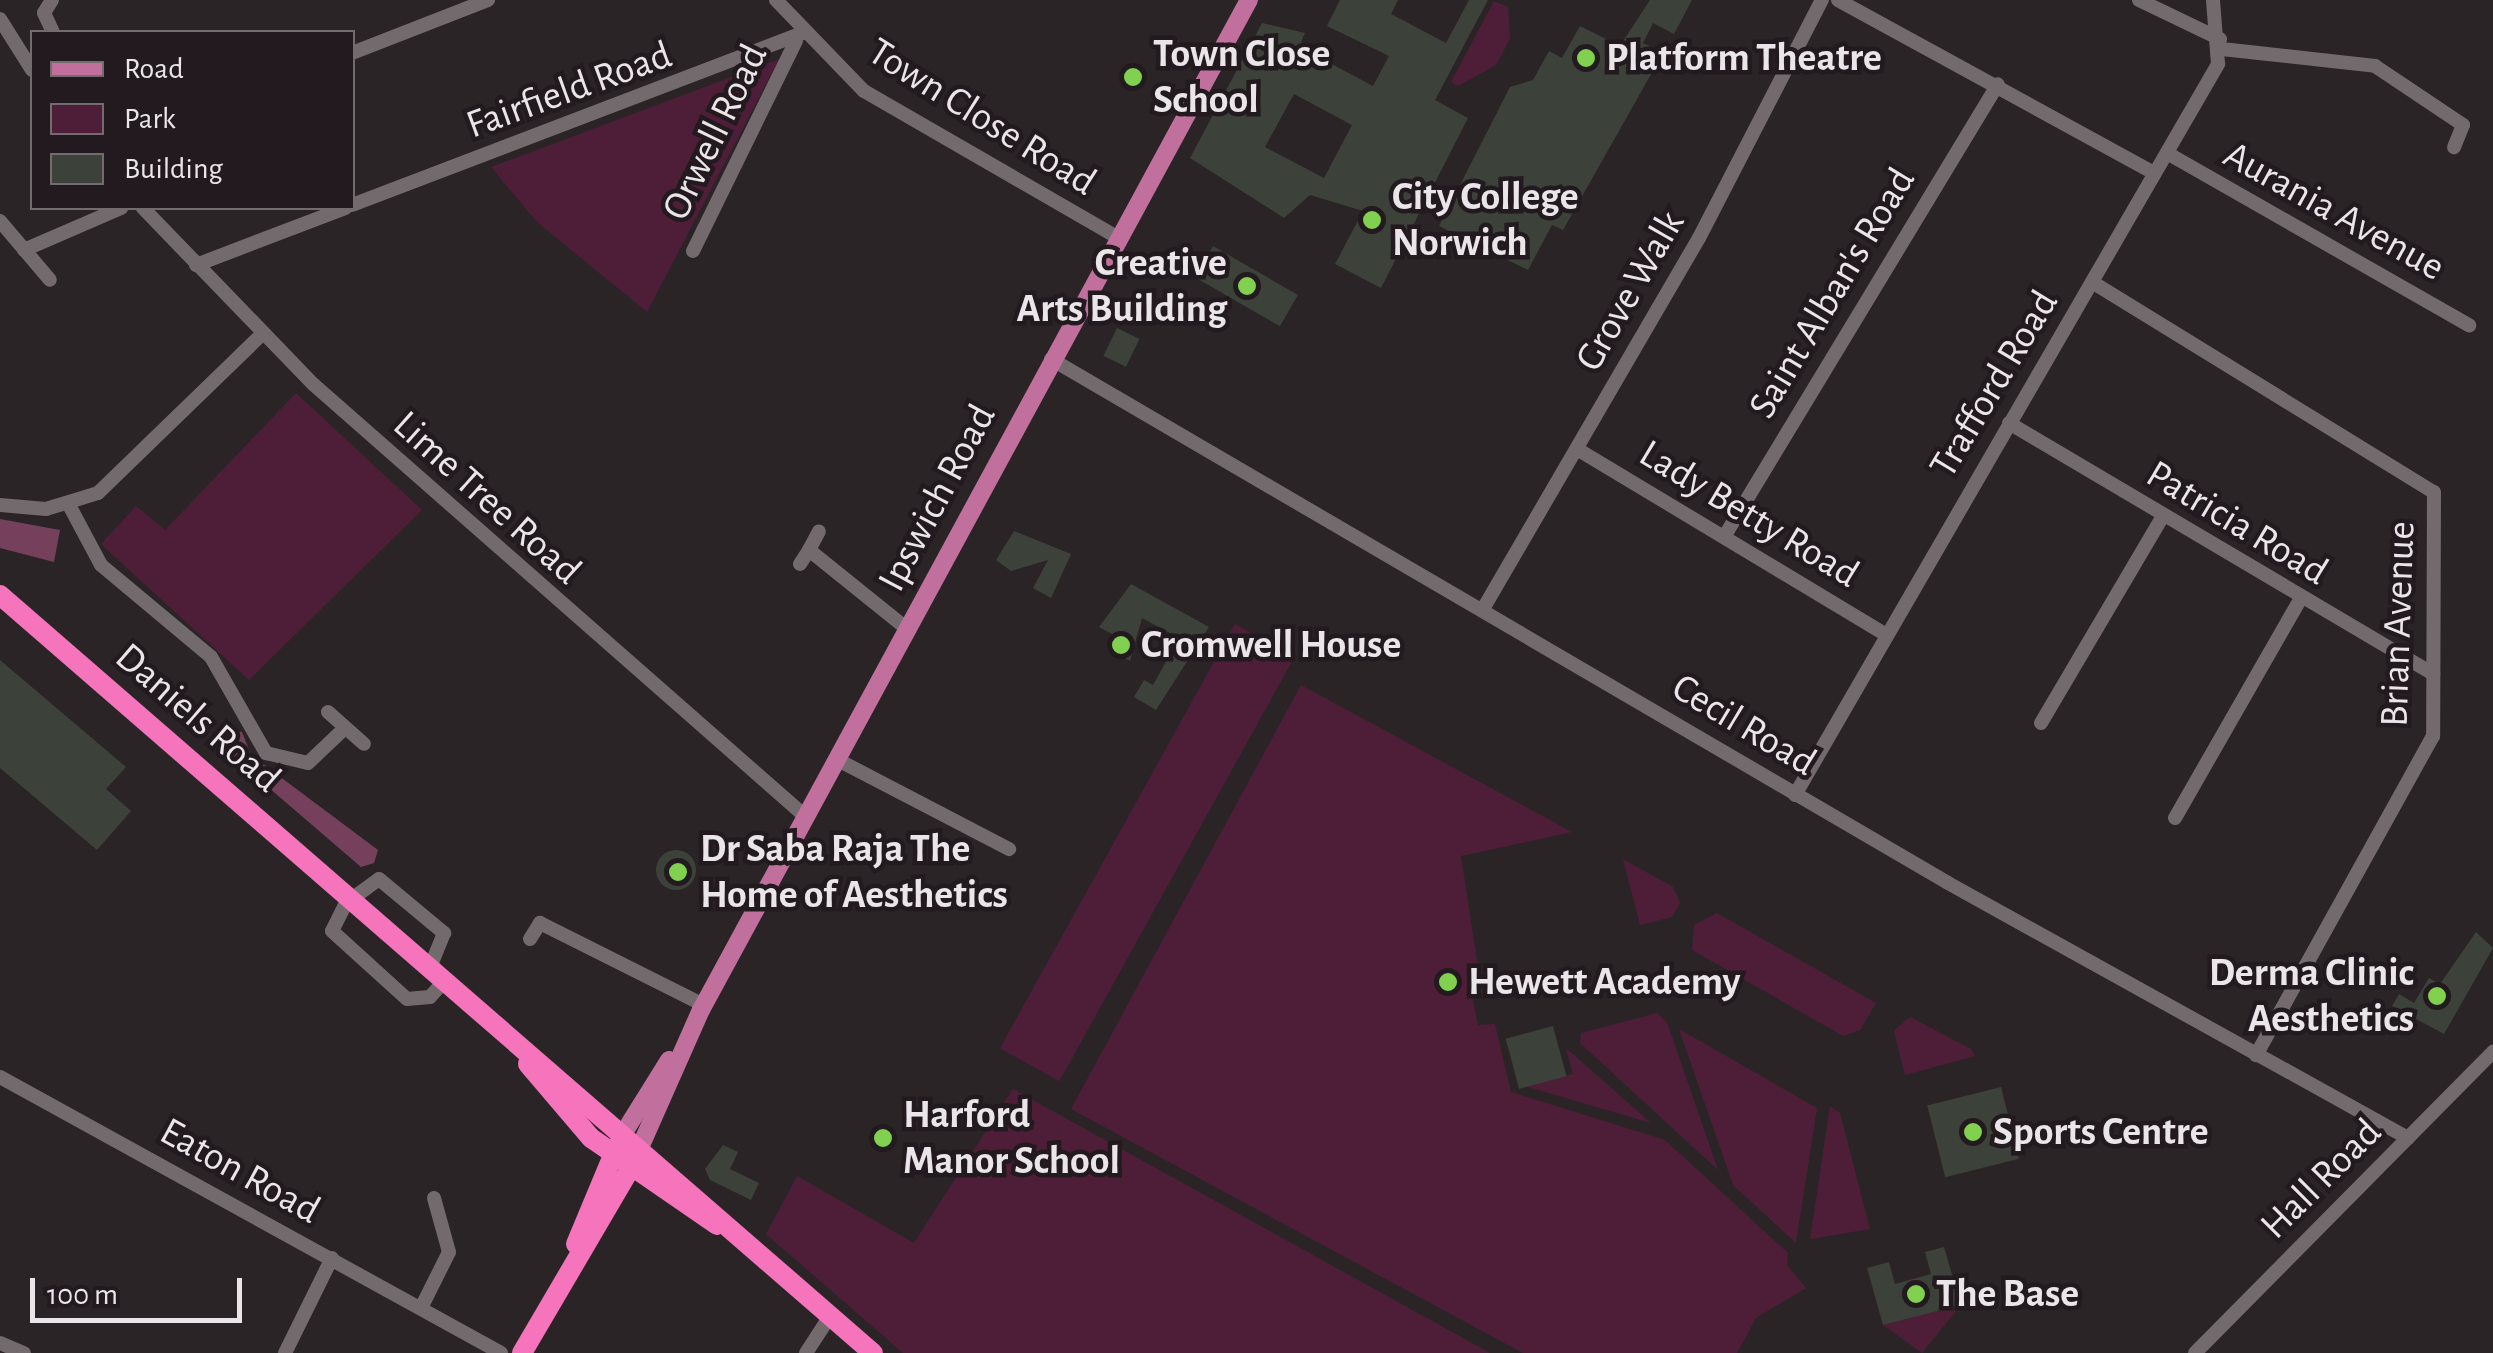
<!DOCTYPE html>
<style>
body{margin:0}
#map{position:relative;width:2493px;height:1353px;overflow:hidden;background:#2b2427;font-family:"Alegreya Sans",sans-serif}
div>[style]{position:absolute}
.green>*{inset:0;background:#4e1e39;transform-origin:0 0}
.forest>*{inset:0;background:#75405c}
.building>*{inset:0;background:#3c413a;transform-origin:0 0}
.round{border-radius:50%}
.minor>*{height:14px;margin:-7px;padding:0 7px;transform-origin:7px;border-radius:7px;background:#736a6e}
.major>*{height:18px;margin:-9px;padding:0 9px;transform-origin:9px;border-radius:9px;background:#c1709d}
.highway>*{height:20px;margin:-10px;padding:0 10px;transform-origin:10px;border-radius:10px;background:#f574bc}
.dots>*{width:28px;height:28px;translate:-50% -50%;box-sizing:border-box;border:5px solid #221a1e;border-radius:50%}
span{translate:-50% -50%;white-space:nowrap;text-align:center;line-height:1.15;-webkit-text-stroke:9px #221a1e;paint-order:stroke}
.poi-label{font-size:40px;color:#eae5e8;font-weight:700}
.left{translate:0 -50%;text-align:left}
.right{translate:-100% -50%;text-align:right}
.street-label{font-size:40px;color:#eae5e8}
.legend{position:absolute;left:30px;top:30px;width:325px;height:180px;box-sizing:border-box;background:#221a1e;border:2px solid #726b6f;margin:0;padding:12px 18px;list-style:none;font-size:30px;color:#eae5e8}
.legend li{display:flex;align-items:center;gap:20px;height:50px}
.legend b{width:50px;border:2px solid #726b6f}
.scale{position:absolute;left:30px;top:1278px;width:212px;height:45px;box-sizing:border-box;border:5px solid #eae5e8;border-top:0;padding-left:12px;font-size:30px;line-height:35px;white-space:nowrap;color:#eae5e8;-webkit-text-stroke:8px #221a1e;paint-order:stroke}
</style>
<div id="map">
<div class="green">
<i style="clip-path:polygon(1494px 1px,1508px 7px,1510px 39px,1496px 65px,1458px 86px,1451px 82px)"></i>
<i style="clip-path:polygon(779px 59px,647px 312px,537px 222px,491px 167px)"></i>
<i style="clip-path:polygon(296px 393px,422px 510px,249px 680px,101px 544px,136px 506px,165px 530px)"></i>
<i style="left:1235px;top:624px;width:68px;height:485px;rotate:29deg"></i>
<i style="clip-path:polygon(1301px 685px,1572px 832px,1461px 856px,1482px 993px,1472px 996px,1478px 1025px,1495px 1024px,1511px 1092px,1665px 1140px,1788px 1253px,1787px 1265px,1806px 1288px,1756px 1318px,1737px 1353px,1523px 1353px,1071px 1109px)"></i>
<i style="clip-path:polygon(1623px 859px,1673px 887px,1680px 903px,1672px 917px,1640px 925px)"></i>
<i style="clip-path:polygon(1717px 913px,1876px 1003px,1860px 1030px,1843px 1036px,1692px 950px,1694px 925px)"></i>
<i style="clip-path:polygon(1657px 1013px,1667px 1022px,1718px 1170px,1580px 1043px,1581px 1033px)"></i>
<i style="clip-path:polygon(1910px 1017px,1971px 1049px,1975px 1056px,1905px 1075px,1894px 1031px)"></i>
<i style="clip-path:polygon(1679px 1029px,1817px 1108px,1796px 1243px,1733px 1185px)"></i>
<i style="clip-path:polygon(1566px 1048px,1651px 1123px,1525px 1086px,1573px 1074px)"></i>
<i style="clip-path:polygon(1013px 1089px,1490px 1353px,903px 1353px,766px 1234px,797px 1176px,914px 1243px)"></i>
<i style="clip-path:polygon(1830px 1106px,1840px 1113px,1870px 1229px,1810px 1239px)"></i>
<i style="clip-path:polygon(1961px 1305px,1922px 1353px,1883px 1325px)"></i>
</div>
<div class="forest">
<i style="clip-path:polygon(0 519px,60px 530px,54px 562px,0 548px)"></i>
<i style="clip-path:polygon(224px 729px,242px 732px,251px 755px,378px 850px,374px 863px,361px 867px,219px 745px,213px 737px)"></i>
</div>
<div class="building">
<i style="clip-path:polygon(evenodd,1340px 0,1398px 0,1391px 14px,1446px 43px,1469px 0,1488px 0,1435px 100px,1468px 118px,1381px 288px,1335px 264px,1363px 211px,1310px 195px,1284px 218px,1190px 158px,1262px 23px,1305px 33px,1301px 42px,1313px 54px,1373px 86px,1389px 56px,1327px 26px,1340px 0,1294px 94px,1352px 125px,1324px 178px,1265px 147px,1294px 94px)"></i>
<i style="clip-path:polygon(1650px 0,1692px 0,1674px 34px,1653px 23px,1643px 43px,1663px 53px,1563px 230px,1552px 225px,1528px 270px,1439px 226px,1510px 87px,1533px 80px,1549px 51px,1562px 58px,1580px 26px,1620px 46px)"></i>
<i style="left:1213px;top:246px;width:98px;height:36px;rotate:30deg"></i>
<i style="left:1117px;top:328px;width:25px;height:31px;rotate:26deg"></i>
<i style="clip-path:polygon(1014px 531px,1071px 554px,1051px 598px,1033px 588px,1048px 560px,1011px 571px,996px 560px)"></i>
<i style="clip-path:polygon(1131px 584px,1209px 627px,1156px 710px,1134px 697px,1144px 680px,1153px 685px,1179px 638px,1142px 618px,1130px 661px,1107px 648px,1114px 635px,1099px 627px)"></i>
<i style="clip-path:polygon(0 660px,126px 767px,106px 789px,131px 811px,97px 850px,0 768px)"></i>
<i class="round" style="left:656px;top:850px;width:40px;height:40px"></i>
<i style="clip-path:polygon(2476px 932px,2493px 948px,2444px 1034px,2392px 1006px,2399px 994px,2414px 1003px,2429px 978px,2440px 984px)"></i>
<i style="left:1553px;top:1026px;width:52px;height:49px;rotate:75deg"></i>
<i style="left:2001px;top:1087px;width:74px;height:76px;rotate:76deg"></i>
<i style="clip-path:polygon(723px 1145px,738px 1152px,730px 1169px,759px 1183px,751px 1200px,710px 1180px,705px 1169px)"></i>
<i style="clip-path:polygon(1944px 1247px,1961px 1305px,1883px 1325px,1867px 1268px,1889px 1262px,1895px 1284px,1931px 1274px,1925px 1252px)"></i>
</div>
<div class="minor">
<i style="left:52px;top:0;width:15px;rotate:122deg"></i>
<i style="left:44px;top:13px;width:21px;rotate:65deg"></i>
<i style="left:776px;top:0;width:127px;rotate:46deg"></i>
<i style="left:864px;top:91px;width:294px;rotate:30deg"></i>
<i style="left:1838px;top:0;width:360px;rotate:28.7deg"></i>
<i style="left:2139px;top:0;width:90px;rotate:25.7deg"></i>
<i style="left:0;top:19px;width:60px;rotate:57.9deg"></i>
<i style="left:2222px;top:49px;width:154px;rotate:6.3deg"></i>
<i style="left:2375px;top:66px;width:106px;rotate:33.8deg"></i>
<i style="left:2463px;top:125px;width:24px;rotate:112deg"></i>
<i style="left:352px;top:53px;width:146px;rotate:-21.3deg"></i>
<i style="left:2167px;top:153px;width:348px;rotate:29.7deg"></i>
<i style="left:352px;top:205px;width:484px;rotate:-20.9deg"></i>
<i style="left:143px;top:208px;width:245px;rotate:46deg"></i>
<i style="left:313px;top:384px;width:656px;rotate:41.29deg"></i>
<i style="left:0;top:221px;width:77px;rotate:49.7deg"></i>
<i style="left:24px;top:250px;width:106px;rotate:-23.4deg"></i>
<i style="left:693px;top:251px;width:234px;rotate:-63.9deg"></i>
<i style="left:196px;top:265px;width:160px;rotate:-20.9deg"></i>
<i style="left:2092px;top:282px;width:401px;rotate:31.6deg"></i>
<i style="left:2434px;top:492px;width:244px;rotate:90.2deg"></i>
<i style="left:2433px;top:736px;width:365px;rotate:119deg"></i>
<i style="left:1051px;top:359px;width:1039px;rotate:30.29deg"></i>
<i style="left:1948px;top:883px;width:526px;rotate:29deg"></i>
<i style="left:2009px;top:423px;width:493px;rotate:30.6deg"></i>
<i style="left:1577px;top:449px;width:361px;rotate:31deg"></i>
<i style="left:0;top:505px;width:46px;rotate:5deg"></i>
<i style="left:46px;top:509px;width:54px;rotate:-17.1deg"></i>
<i style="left:98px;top:493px;width:230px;rotate:-44.1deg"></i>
<i style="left:69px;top:505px;width:68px;rotate:61.9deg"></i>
<i style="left:101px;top:565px;width:143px;rotate:39.9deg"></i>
<i style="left:211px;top:657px;width:111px;rotate:60.2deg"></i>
<i style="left:266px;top:753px;width:43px;rotate:13.4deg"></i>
<i style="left:308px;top:763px;width:51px;rotate:-43.4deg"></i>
<i style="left:1724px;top:537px;width:529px;rotate:-58.83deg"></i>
<i style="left:809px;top:550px;width:21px;rotate:-62deg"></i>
<i style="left:800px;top:564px;width:17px;rotate:-57deg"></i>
<i style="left:809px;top:550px;width:124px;rotate:38.8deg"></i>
<i style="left:1483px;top:609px;width:429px;rotate:-59.8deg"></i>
<i style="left:1699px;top:238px;width:268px;rotate:-62.7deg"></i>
<i style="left:328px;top:712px;width:48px;rotate:41.6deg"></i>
<i style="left:2041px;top:723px;width:240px;rotate:-59.5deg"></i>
<i style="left:838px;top:760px;width:193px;rotate:27.5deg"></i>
<i style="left:1795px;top:795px;width:845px;rotate:-59.94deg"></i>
<i style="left:2218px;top:64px;width:64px;rotate:-94.5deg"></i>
<i style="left:2175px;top:818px;width:251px;rotate:-60.2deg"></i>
<i style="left:350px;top:895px;width:40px;rotate:116.6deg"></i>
<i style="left:332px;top:931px;width:101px;rotate:42.2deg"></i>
<i style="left:407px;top:999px;width:23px;rotate:-5deg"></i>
<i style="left:430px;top:997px;width:24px;rotate:-48deg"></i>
<i style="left:353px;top:898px;width:32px;rotate:-36deg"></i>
<i style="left:379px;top:879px;width:85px;rotate:39.7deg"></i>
<i style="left:444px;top:933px;width:35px;rotate:112deg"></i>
<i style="left:530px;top:939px;width:19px;rotate:-58deg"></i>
<i style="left:540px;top:923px;width:183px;rotate:26.6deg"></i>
<i style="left:0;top:1077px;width:572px;rotate:28.85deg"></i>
<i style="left:422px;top:1306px;width:60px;rotate:-63.4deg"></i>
<i style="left:449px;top:1252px;width:56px;rotate:-105.5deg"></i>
<i style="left:0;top:1343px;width:26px;rotate:23deg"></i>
<i style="left:285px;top:1353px;width:106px;rotate:-63.7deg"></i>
<i style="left:806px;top:1353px;width:44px;rotate:-57deg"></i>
<i style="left:2195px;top:1353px;width:424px;rotate:-45.3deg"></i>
</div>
<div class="major">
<i style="left:623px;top:1134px;width:87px;rotate:-58.1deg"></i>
<i style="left:634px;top:1161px;width:165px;rotate:-66.1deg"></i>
<i style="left:701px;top:1010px;width:1149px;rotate:-61.52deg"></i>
</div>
<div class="highway">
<i style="left:0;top:595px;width:1156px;rotate:40.97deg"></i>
<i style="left:528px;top:1064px;width:97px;rotate:49.6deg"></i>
<i style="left:591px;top:1138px;width:153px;rotate:34.6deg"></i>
<i style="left:576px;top:1244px;width:106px;rotate:-67.3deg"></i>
<i style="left:522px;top:1353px;width:213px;rotate:-59.6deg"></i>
</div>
<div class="dots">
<i style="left:1586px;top:58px;background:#81d050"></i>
<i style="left:1133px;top:77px;background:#81d050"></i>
<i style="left:1372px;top:220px;background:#81d050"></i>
<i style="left:1247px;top:286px;background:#81d050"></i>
<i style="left:1121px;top:645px;background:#81d050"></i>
<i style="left:678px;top:872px;background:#81d050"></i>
<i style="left:1448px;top:982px;background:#81d050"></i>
<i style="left:2437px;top:996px;background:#81d050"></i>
<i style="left:1973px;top:1132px;background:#81d050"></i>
<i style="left:883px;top:1138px;background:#81d050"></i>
<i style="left:1916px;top:1294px;background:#81d050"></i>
</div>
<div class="poi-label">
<span class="left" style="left:1153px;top:77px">Town Close<br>School</span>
<span class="left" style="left:1606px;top:58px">Platform Theatre</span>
<span class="left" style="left:1392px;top:220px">City College<br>Norwich</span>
<span class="right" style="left:1227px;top:286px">Creative<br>Arts Building</span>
<span class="left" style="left:1141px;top:645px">Cromwell House</span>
<span class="left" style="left:700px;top:872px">Dr Saba Raja The<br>Home of Aesthetics</span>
<span class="right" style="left:2414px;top:996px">Derma Clinic<br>Aesthetics</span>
<span class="left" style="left:1468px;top:982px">Hewett Academy</span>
<span class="left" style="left:903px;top:1138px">Harford<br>Manor School</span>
<span class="left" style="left:1993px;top:1132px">Sports Centre</span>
<span class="left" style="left:1936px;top:1294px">The Base</span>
</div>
<div class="street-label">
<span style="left:569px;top:90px;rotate:-20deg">Fairfield Road</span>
<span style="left:982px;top:117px;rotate:32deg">Town Close Road</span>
<span style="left:715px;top:132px;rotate:-64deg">Orwell Road</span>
<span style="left:2334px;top:211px;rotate:29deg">Aurania Avenue</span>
<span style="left:1630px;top:291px;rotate:-60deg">Grove Walk</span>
<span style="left:1832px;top:293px;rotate:-59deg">Saint Alban's Road</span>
<span style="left:1994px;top:384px;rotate:-59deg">Trafford Road</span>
<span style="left:487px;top:498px;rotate:42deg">Lime Tree Road</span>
<span style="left:937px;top:498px;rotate:-62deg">Ipswich Road</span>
<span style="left:1749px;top:514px;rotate:31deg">Lady Betty Road</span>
<span style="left:2237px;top:523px;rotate:31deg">Patricia Road</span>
<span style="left:2398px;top:624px;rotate:-88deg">Brian Avenue</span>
<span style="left:198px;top:718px;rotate:41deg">Daniels Road</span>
<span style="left:1744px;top:725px;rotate:31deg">Cecil Road</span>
<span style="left:240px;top:1171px;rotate:29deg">Eaton Road</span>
<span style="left:2321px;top:1179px;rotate:-45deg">Hall Road</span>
</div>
<ul class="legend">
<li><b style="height:12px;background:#c1709d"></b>Road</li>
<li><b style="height:28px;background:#4e1e39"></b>Park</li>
<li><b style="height:28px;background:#3c413a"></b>Building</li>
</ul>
<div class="scale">100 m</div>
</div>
